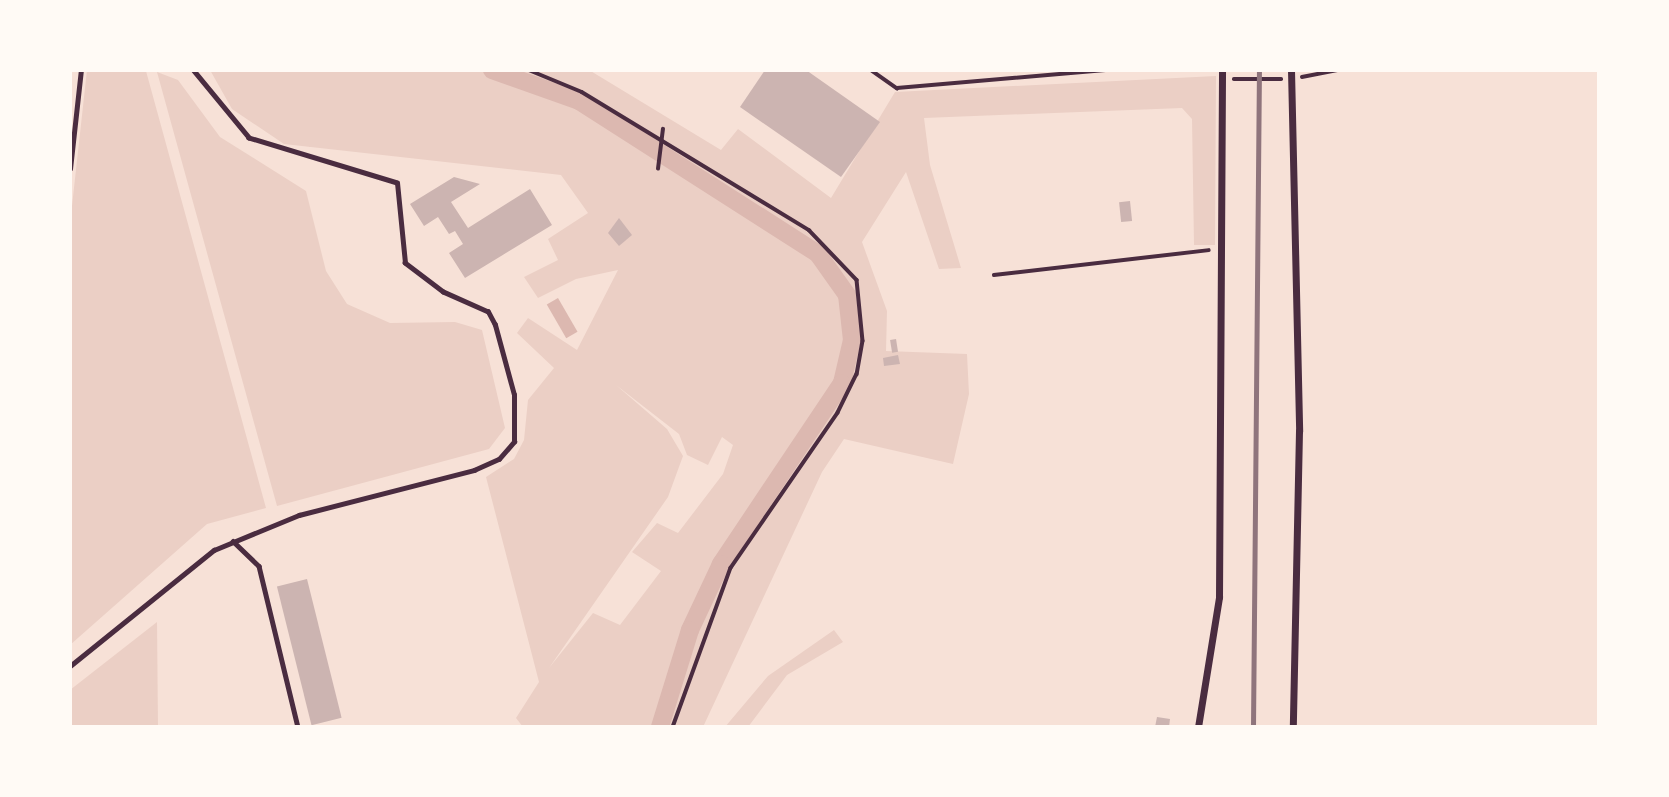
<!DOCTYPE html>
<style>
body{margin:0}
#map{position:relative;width:1669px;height:797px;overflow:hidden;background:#f7e1d7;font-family:Signika,sans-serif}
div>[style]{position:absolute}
.green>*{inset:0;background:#ebcfc5}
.water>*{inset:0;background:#dcb8b0;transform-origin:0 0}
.canal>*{height:18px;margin:-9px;padding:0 9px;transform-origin:9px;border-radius:9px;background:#dcb8b0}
.building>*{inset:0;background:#ccb4b1;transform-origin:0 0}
.path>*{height:3.5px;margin:-1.75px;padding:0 1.75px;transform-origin:1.75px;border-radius:1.75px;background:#4a2c40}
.service>*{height:4.5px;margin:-2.25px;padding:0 2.25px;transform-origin:2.25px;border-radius:2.25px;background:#4a2c40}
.minor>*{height:7px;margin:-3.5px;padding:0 3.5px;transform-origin:3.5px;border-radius:3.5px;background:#4a2c40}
.rail>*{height:5px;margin:-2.5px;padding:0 2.5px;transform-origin:2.5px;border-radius:2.5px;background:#8f747c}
span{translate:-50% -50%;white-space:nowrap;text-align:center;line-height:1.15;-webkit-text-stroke:5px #fffaf5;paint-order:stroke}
.frame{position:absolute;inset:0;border:72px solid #fffaf5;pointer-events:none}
</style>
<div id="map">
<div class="green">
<i style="clip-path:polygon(87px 70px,146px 71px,266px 508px,207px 524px,70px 645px,70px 224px)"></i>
<i style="clip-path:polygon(evenodd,210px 70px,589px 70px,721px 150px,738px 129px,831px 198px,895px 92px,1216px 76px,1215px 245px,1194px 245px,1192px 119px,1182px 108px,924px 118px,930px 165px,961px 268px,939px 269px,906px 172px,862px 242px,887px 311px,886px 351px,967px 354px,969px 394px,953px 464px,844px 439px,822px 472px,703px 727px,523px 727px,516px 718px,539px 682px,486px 477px,514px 459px,524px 440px,528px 400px,554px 368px,517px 333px,528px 318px,577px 350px,618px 270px,576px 279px,538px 298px,524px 277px,558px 260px,548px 239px,588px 213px,561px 175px,284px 144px,232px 109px,210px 70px,616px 385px,679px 434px,687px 455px,708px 465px,722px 437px,733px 445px,723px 474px,678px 533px,657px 523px,632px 552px,661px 571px,620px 625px,593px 613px,549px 668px,668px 497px,683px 456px,667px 429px,616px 385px)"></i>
<i style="clip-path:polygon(157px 72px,178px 80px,220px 137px,306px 191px,326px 271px,347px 304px,390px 323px,455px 322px,482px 330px,505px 428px,489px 449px,277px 506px)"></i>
<i style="clip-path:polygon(157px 622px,158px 727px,70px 727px,70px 690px)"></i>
<i style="clip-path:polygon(834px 630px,843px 642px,787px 675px,748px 727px,725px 727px,768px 676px)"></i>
</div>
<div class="water">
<i style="left:558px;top:298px;width:39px;height:13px;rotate:60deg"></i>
</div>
<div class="canal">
<i style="left:492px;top:70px;width:92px;rotate:19.6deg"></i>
<i style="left:579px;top:101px;width:284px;rotate:32.6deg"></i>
<i style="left:818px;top:254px;width:50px;rotate:54.7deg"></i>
<i style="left:847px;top:295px;width:45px;rotate:83.7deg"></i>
<i style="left:852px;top:340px;width:44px;rotate:103.1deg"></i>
<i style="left:842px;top:383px;width:218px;rotate:123.8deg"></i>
<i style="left:721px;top:564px;width:73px;rotate:115.2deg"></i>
<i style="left:690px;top:630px;width:102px;rotate:107.2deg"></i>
</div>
<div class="building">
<i style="clip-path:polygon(765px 70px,806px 70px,880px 122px,841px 177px,740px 107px)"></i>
<i style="clip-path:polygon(454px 177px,480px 184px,451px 202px,468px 228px,530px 189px,552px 225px,465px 278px,449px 253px,463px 244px,455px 231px,449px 234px,438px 217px,424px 226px,410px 204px)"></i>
<i style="left:1130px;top:201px;width:20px;height:11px;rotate:84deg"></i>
<i style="clip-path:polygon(619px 218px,632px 235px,619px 246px,608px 233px)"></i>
<i style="left:896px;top:339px;width:13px;height:6px;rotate:81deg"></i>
<i style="clip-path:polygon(898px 355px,900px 364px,884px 366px,883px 358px)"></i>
<i style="left:307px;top:579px;width:143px;height:31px;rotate:76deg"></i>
<i style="clip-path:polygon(1157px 717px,1170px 719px,1169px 727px,1155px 727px)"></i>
</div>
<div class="path">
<i style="left:529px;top:70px;width:57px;rotate:22.5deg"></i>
<i style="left:582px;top:92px;width:266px;rotate:31.3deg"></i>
<i style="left:809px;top:230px;width:69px;rotate:46.2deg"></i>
<i style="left:857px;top:280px;width:61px;rotate:84.4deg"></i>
<i style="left:863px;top:341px;width:34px;rotate:100deg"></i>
<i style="left:857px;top:374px;width:43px;rotate:116deg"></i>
<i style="left:838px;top:413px;width:188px;rotate:124.6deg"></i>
<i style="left:731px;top:568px;width:169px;rotate:110deg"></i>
<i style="left:871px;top:70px;width:32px;rotate:35deg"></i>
<i style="left:897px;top:88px;width:209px;rotate:-4.9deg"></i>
<i style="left:1302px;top:77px;width:37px;rotate:-11deg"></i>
<i style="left:1234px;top:79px;width:47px"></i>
<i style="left:658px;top:169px;width:40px;rotate:-82.9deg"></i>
<i style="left:994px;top:275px;width:216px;rotate:-6.6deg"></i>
</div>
<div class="service">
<i style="left:70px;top:169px;width:100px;rotate:-83.7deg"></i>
<i style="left:233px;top:541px;width:36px;rotate:44deg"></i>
<i style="left:259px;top:566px;width:166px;rotate:76.4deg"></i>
<i style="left:70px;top:666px;width:185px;rotate:-38.9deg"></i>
<i style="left:214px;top:550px;width:92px;rotate:-22.4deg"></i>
<i style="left:299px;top:515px;width:181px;rotate:-14.4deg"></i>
<i style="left:474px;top:470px;width:27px;rotate:-24deg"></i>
<i style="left:499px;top:459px;width:23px;rotate:-49deg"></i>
<i style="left:514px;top:442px;width:47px;rotate:-90deg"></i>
<i style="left:514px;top:395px;width:73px;rotate:-105.2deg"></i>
<i style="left:495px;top:325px;width:15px;rotate:-118deg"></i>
<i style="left:488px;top:312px;width:49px;rotate:-156deg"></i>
<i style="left:443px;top:292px;width:48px;rotate:-142.7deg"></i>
<i style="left:405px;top:263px;width:80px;rotate:-95.7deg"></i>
<i style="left:397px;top:183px;width:155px;rotate:-163.1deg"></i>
<i style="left:249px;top:138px;width:88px;rotate:-129.5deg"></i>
</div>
<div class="minor">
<i style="left:1291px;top:70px;width:361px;rotate:88.7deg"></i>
<i style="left:1299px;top:431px;width:296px;rotate:91.2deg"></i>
<i style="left:1198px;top:727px;width:132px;rotate:-80.8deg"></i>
<i style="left:1219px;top:597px;width:527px;rotate:-89.67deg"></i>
</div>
<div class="rail">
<i style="left:1253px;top:727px;width:657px;rotate:-89.48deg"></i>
</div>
<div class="frame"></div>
</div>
